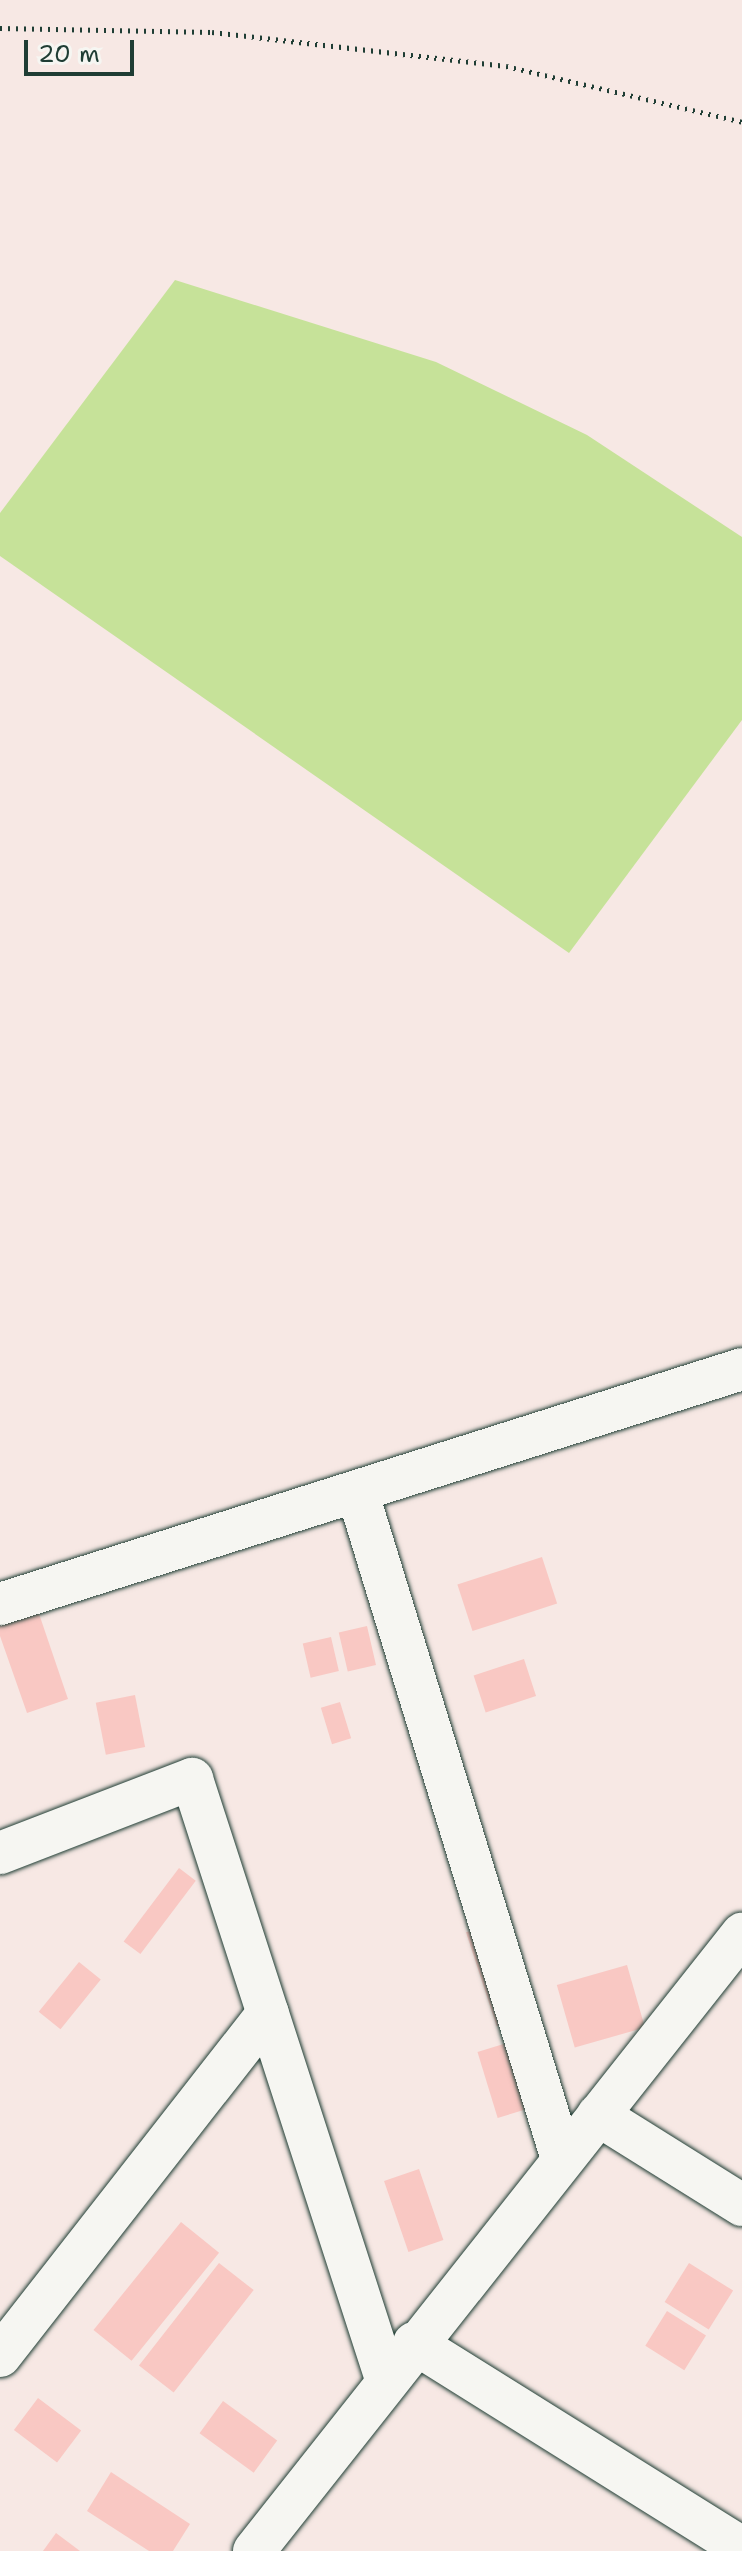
<!DOCTYPE html>
<style>
body{margin:0}
#map{position:relative;width:742px;height:2551px;overflow:hidden;background:#f7e8e4;font-family:"Shantell Sans",sans-serif}
div>[style]{position:absolute}
.green>*{inset:0;background:#c6e299}
.building>*{inset:0;background:#f9c8c3;transform-origin:0 0}
.path>*{height:5px;margin-top:-2.5px;transform-origin:0;background:repeating-linear-gradient(90deg,#1f3d34 0 2px,transparent 0 8px)}
.roads{filter:drop-shadow(0 0 2px #1f3d34) drop-shadow(0 0 2px #1f3d34)}
.street>*{height:42px;margin:-21px;padding:0 21px;transform-origin:21px;border-radius:21px;background:#f6f6f2}
span{translate:-50% -50%;white-space:nowrap;text-align:center;line-height:1.15;-webkit-text-stroke:7px #f6f6f2;paint-order:stroke}
.scale{position:absolute;left:24px;top:40px;width:110px;height:36px;box-sizing:border-box;border:4px solid #1f3d34;border-top:0;padding-left:10px;font-size:24px;line-height:28px;white-space:nowrap;color:#1f3d34;-webkit-text-stroke:6px #f6f6f2;paint-order:stroke}
</style>
<div id="map">
<div class="green">
<i style="clip-path:polygon(175px 280px,436px 362px,587px 435px,742px 537px,742px 720px,569px 953px,0 556px,0 513px)"></i>
</div>
<div class="building">
<i style="left:542px;top:1557px;width:49px;height:89px;rotate:72deg"></i>
<i style="clip-path:polygon(35px 1602px,68px 1699px,27px 1713px,0 1636px,0 1614px)"></i>
<i style="left:367px;top:1626px;width:40px;height:29px;rotate:77deg"></i>
<i style="left:331px;top:1637px;width:35px;height:29px;rotate:77deg"></i>
<i style="left:524px;top:1659px;width:39px;height:53px;rotate:72deg"></i>
<i style="left:135px;top:1695px;width:53px;height:40px;rotate:79deg"></i>
<i style="left:340px;top:1702px;width:38px;height:20px;rotate:73deg"></i>
<i style="left:179px;top:1868px;width:21px;height:92px;rotate:37deg"></i>
<i style="left:485px;top:1926px;width:99px;height:20px;rotate:72deg"></i>
<i style="left:79px;top:1962px;width:28px;height:64px;rotate:39deg"></i>
<i style="left:627px;top:1965px;width:65px;height:73px;rotate:74deg"></i>
<i style="left:510px;top:2042px;width:69px;height:34px;rotate:73deg"></i>
<i style="left:419px;top:2169px;width:75px;height:37px;rotate:71deg"></i>
<i style="left:181px;top:2222px;width:49px;height:139px;rotate:39deg"></i>
<i style="left:219px;top:2263px;width:44px;height:130px;rotate:38deg"></i>
<i style="left:689px;top:2263px;width:52px;height:46px;rotate:32deg"></i>
<i style="left:667px;top:2311px;width:46px;height:41px;rotate:32deg"></i>
<i style="left:38px;top:2398px;width:54px;height:40px;rotate:37deg"></i>
<i style="left:223px;top:2401px;width:67px;height:40px;rotate:36deg"></i>
<i style="clip-path:polygon(111px 2472px,190px 2524px,173px 2551px,149px 2551px,87px 2511px)"></i>
<i style="clip-path:polygon(56px 2533px,80px 2551px,43px 2551px)"></i>
</div>
<div class="path">
<i style="left:0;top:28px;width:212px;rotate:1.1deg"></i>
<i style="left:212px;top:32px;width:296px;rotate:6.6deg"></i>
<i style="left:506px;top:66px;width:243px;rotate:13.3deg"></i>
</div>
<div class="roads">
<div class="street">
<i style="left:357px;top:1491px;width:699px;rotate:72.94deg"></i>
<i style="left:0;top:1604px;width:778px;rotate:-17.57deg"></i>
<i style="left:0;top:1853px;width:206px;rotate:-21.1deg"></i>
<i style="left:192px;top:1779px;width:631px;rotate:72.08deg"></i>
<i style="left:598px;top:2115px;width:170px;rotate:32deg"></i>
<i style="left:414px;top:2343px;width:387px;rotate:32deg"></i>
<i style="left:0;top:2356px;width:435px;rotate:-52deg"></i>
<i style="left:254px;top:2551px;width:787px;rotate:-51.66deg"></i>
</div>
</div>
<div class="scale">20 m</div>
</div>
